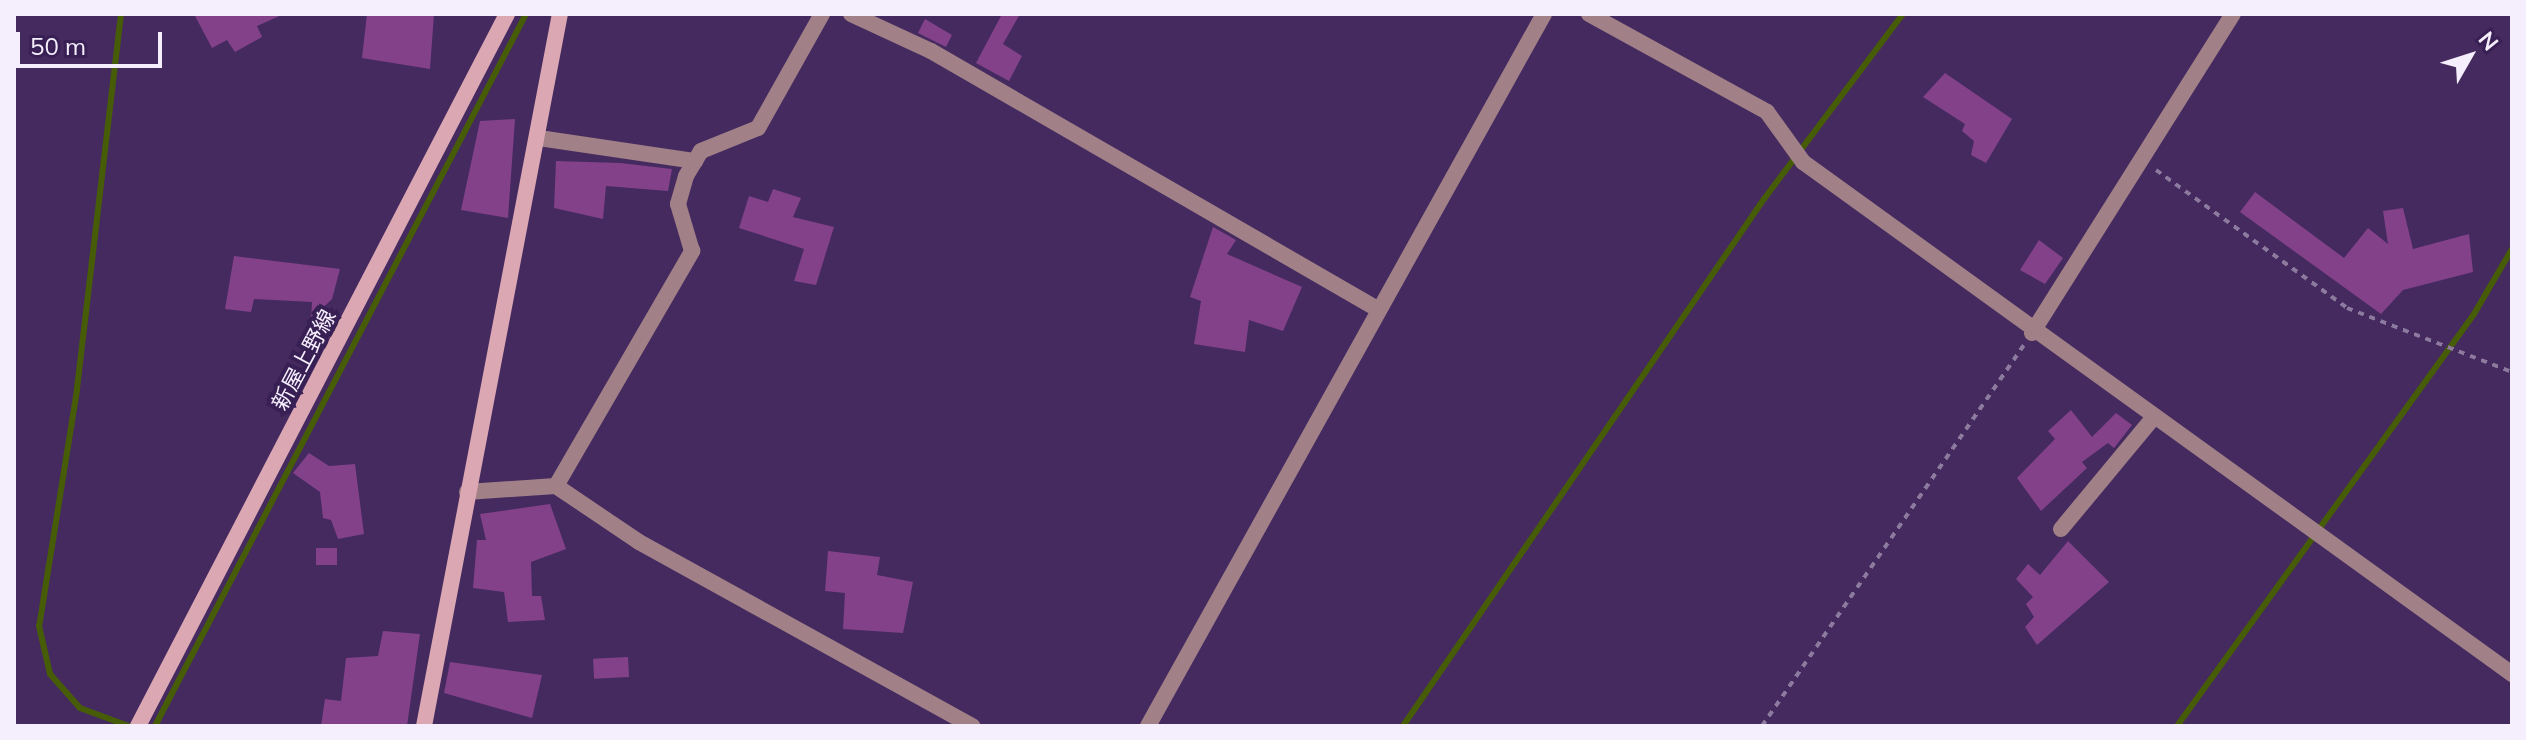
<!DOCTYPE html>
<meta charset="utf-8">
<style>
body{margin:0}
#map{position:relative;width:2526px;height:740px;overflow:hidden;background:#442a5f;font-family:Mulish,"Noto Sans JP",sans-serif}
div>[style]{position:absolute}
.stream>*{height:6px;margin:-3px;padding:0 3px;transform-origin:3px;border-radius:3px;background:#475c07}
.building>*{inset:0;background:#834189;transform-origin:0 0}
.path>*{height:4px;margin-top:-2px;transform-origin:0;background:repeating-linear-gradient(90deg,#8c7a9f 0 6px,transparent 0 12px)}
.street>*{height:16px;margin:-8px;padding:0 8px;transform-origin:8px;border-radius:8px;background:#a18087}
.secondary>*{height:16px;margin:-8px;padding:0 8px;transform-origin:8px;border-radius:8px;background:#dba7b2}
span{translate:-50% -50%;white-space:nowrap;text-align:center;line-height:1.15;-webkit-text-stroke:8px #392054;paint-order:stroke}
.street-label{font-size:22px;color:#f5effd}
.frame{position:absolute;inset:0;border:16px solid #f5effd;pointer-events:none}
.north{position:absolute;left:2430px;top:16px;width:80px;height:80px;-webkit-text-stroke:6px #392054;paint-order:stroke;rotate:51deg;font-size:22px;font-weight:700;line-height:32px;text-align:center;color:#f5effd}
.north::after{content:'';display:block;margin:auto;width:28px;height:36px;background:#f5effd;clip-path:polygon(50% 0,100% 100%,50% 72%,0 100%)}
.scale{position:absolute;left:16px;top:32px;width:146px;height:36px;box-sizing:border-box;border:4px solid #f5effd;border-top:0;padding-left:10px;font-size:24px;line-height:28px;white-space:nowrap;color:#f5effd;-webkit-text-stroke:6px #392054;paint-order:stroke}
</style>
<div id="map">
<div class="stream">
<i style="left:121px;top:14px;width:379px;rotate:96.7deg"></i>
<i style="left:77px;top:390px;width:239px;rotate:99.1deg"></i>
<i style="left:39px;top:626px;width:49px;rotate:77.1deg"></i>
<i style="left:50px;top:674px;width:45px;rotate:48.6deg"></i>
<i style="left:80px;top:708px;width:52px;rotate:20.2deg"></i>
<i style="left:155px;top:726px;width:803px;rotate:-62.48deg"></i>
<i style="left:1403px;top:726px;width:639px;rotate:-55.59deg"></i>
<i style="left:1764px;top:199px;width:231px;rotate:-53.1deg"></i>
<i style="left:2177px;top:726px;width:508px;rotate:-54.21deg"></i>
<i style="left:2474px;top:314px;width:75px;rotate:-59.7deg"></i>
</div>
<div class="building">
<i style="clip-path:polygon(194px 14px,284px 14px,257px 26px,262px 37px,235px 52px,227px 40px,212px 48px)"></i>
<i style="clip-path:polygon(367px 14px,434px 14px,430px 69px,362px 58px)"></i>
<i style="clip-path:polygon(1002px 14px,1020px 14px,1003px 44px,1022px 56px,1009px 81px,976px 63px)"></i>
<i style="clip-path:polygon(925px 19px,952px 35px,946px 47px,918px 33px)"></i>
<i style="clip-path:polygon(1945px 73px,2012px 119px,1986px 163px,1971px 155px,1974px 141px,1962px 131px,1965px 124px,1923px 97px)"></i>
<i style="clip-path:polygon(515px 119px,508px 218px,461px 210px,480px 121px)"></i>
<i style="clip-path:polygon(556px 161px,620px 163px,672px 169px,668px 191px,606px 186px,603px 219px,554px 208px)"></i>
<i style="clip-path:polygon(773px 189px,801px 198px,793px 217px,834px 227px,816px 285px,794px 281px,804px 249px,739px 228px,749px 196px,768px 202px)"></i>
<i style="clip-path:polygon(2255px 192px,2344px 258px,2368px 228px,2388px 244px,2383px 211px,2403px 208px,2413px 249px,2469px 234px,2473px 272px,2403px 290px,2381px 314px,2240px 212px)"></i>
<i style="clip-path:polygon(1213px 227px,1236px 240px,1227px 254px,1302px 287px,1283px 331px,1249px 320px,1245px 352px,1194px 344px,1201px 301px,1190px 297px)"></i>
<i style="clip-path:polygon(2039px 240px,2063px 258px,2045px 284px,2020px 270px)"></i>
<i style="clip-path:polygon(234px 256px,340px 269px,332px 299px,311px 319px,312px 302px,254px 299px,251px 312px,225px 309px)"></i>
<i style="clip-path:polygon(2071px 410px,2092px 437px,2116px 413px,2132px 425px,2114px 448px,2108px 443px,2082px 462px,2087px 468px,2041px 511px,2017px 478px,2055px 439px,2048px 431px)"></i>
<i style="clip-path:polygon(309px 453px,329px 466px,355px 464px,364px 534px,338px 539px,331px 520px,323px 518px,320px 492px,293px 473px)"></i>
<i style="clip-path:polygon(550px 504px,566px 549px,531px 562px,532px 596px,541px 596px,545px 620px,508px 622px,504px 592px,473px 588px,477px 540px,486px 540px,480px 514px)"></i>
<i style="clip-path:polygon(2068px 541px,2109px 582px,2037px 645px,2025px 627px,2034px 617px,2026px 604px,2033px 597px,2016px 579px,2028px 564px,2040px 575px)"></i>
<i style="left:316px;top:548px;width:21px;height:17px"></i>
<i style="clip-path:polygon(828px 551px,880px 557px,877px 575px,913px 582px,903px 633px,843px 629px,845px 593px,825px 591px)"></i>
<i style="clip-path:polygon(383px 631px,420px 634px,407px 726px,321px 726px,325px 699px,341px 701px,346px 658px,378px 656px)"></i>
<i style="left:628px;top:657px;width:20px;height:35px;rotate:87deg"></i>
<i style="clip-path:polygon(450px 662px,542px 675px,532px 718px,444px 693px)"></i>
</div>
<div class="path">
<i style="left:2156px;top:170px;width:236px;rotate:35.8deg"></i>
<i style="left:2347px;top:308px;width:177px;rotate:21.2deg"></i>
<i style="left:1762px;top:726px;width:462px;rotate:-55.5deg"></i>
</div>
<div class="street">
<i style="left:851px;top:14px;width:88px;rotate:24.8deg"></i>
<i style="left:931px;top:51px;width:517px;rotate:30.03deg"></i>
<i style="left:1589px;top:14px;width:203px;rotate:28.8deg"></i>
<i style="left:1767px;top:112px;width:62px;rotate:54.2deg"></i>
<i style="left:1803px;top:162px;width:875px;rotate:35.83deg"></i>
<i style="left:539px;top:138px;width:158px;rotate:8.4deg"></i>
<i style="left:2032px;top:333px;width:377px;rotate:-57.8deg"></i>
<i style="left:556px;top:486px;width:100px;rotate:34deg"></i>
<i style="left:639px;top:542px;width:381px;rotate:28.9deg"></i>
<i style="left:467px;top:492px;width:89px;rotate:-3.9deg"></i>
<i style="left:556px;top:486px;width:272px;rotate:-59.9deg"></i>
<i style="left:692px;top:251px;width:49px;rotate:-106.6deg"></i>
<i style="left:678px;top:204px;width:29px;rotate:-74deg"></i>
<i style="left:686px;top:176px;width:29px;rotate:-59deg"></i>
<i style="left:701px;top:151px;width:61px;rotate:-22deg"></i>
<i style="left:758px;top:128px;width:131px;rotate:-60.7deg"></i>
<i style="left:2061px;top:529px;width:144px;rotate:-50.3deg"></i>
<i style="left:1148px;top:726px;width:815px;rotate:-60.92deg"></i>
</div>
<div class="secondary">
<i style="left:138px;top:726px;width:802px;rotate:-62.6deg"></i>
<i style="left:424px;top:726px;width:725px;rotate:-79.19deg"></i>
</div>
<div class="street-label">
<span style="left:304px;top:360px;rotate:-62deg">新屋上野線</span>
</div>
<div class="frame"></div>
<div class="north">N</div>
<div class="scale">50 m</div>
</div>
